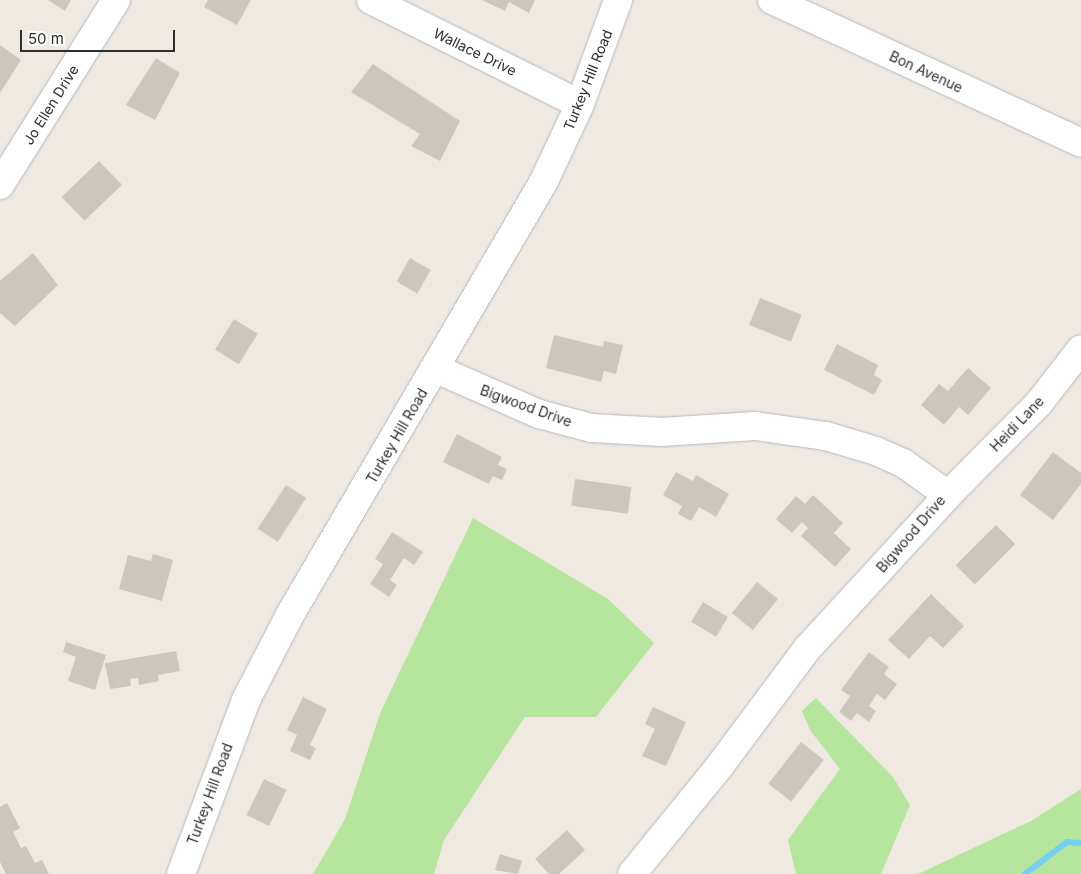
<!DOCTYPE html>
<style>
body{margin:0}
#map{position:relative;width:1081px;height:874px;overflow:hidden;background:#efe9e1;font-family:Inter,sans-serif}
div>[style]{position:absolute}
.green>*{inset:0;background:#b6e59e}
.stream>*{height:6px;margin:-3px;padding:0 3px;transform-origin:3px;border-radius:3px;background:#75cff0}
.building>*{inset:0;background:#cbc7bf;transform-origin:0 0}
.roads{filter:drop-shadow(0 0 1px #b4b7c1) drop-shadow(0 0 1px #b4b7c1)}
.minor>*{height:28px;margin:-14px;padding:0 14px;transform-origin:14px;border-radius:14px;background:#fff}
span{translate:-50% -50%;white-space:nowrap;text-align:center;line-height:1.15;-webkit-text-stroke:4.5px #fff;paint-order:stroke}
.street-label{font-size:14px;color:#2e2e2e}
.scale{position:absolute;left:20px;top:30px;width:155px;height:22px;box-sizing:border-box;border:2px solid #2e2e2e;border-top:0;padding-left:6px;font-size:15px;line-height:18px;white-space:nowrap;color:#2e2e2e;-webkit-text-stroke:4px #fff;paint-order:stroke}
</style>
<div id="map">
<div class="green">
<i style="clip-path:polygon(473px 518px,608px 599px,654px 643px,596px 717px,525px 717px,444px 840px,434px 874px,313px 874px,345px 819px,381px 711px)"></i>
<i style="clip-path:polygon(816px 698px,893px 777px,910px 805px,881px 874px,796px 874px,788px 840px,840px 769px,810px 730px,802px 711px)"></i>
<i style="clip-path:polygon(1081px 789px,1081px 874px,918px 874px,1031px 821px)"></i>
</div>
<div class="stream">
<i style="left:1025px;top:874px;width:53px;rotate:-37.3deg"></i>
<i style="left:1067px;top:842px;width:14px;rotate:4deg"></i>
</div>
<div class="building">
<i style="clip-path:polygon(48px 0,71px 0,65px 11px)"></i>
<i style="clip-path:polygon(208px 0,251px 0,237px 25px,204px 7px)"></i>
<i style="clip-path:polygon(482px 0,535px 0,529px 13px,509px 2px,505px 11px)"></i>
<i style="clip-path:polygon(0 45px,21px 60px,0 93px)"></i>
<i style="clip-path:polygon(156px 58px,180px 73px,155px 120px,126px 105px)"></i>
<i style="clip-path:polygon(373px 64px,460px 121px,440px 161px,411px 146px,420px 134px,351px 92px)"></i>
<i style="left:99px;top:161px;width:33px;height:52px;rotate:46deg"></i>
<i style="clip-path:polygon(33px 253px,58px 285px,15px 326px,0 313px,0 281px)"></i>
<i style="left:410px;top:258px;width:24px;height:27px;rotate:30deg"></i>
<i style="left:760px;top:298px;width:45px;height:29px;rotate:22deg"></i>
<i style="left:234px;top:319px;width:28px;height:36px;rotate:32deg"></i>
<i style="clip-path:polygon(554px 335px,603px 347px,604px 341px,623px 345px,616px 374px,604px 371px,601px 382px,546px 368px)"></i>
<i style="clip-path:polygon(837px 344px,878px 365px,874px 375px,882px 380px,874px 395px,824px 370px)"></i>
<i style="clip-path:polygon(968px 368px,991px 388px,968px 415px,959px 407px,944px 425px,921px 405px,939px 384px,948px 391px)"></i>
<i style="clip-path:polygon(457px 434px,502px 457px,498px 465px,507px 469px,502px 480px,493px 476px,489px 484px,443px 462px)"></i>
<i style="clip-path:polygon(1053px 452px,1081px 473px,1081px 484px,1053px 520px,1020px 495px)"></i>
<i style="clip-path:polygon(676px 472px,693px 481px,696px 475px,729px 494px,716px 517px,699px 507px,691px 521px,678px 514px,682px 506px,663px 495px)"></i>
<i style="left:575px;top:479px;width:57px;height:27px;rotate:8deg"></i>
<i style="left:286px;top:485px;width:24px;height:52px;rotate:33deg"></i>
<i style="clip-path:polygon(813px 495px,843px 523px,834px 533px,851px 549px,835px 567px,801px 536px,808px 528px,802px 522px,792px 533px,776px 519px,796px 496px,805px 504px)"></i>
<i style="left:996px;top:525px;width:27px;height:57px;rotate:45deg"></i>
<i style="clip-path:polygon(392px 532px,423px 552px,414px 565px,404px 558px,390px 580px,397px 585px,389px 597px,370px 584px,383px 564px,375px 559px)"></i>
<i style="clip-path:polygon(153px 554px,173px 560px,162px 601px,119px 589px,128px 555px,151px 561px)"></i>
<i style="left:757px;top:582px;width:27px;height:40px;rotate:39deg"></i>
<i style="clip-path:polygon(931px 594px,964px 626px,943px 648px,930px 636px,909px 659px,888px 640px)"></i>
<i style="left:703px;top:602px;width:29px;height:23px;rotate:31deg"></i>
<i style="clip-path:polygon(66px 642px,106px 655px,95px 690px,68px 681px,76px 657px,63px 652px)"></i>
<i style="clip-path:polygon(176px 651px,180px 671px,158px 675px,159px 681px,139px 685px,138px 678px,130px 679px,131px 686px,110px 689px,105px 663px)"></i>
<i style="clip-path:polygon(869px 652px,889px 667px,884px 674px,897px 684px,885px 700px,877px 694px,869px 706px,876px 711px,869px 722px,857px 713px,851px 721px,839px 712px,850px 696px,841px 690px)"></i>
<i style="clip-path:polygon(303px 697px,327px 709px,310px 745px,316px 748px,310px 760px,290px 751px,297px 735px,287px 730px)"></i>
<i style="clip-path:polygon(653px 707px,686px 722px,666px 766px,642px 756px,655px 729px,645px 724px)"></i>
<i style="left:801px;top:742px;width:29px;height:53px;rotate:38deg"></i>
<i style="left:264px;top:779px;width:25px;height:40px;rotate:26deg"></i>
<i style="clip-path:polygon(7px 803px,20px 828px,13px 832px,21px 848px,26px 846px,35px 863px,42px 860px,49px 874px,6px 874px,0 862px,0 807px)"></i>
<i style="clip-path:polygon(567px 830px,585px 850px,559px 874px,549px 874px,535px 859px)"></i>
<i style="clip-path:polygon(500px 854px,522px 861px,518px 874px,495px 870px)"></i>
</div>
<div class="roads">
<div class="minor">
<i style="left:371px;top:0;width:233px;rotate:26.5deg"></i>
<i style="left:772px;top:0;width:340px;rotate:24.8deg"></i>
<i style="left:0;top:185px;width:218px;rotate:-57.9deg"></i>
<i style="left:436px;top:369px;width:112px;rotate:23.6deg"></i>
<i style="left:539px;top:414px;width:54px;rotate:15.1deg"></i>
<i style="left:591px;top:428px;width:71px;rotate:3.2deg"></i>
<i style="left:662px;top:432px;width:93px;rotate:-3.7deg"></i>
<i style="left:755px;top:426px;width:72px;rotate:8deg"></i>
<i style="left:826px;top:436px;width:52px;rotate:16.7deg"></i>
<i style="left:876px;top:451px;width:30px;rotate:24deg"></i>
<i style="left:903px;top:463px;width:55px;rotate:35.4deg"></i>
<i style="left:181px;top:874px;width:186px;rotate:-69.5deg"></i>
<i style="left:246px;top:700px;width:98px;rotate:-62.7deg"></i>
<i style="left:291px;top:613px;width:501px;rotate:-59.64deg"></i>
<i style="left:544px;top:181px;width:85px;rotate:-64.9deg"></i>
<i style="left:580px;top:104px;width:111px;rotate:-69.9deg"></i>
<i style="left:632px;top:874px;width:138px;rotate:-50.9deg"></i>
<i style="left:719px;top:767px;width:147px;rotate:-53.3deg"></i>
<i style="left:807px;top:649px;width:209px;rotate:-47.5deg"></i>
<i style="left:948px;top:495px;width:129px;rotate:-45.3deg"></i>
<i style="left:1039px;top:403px;width:68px;rotate:-52.1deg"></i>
</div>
</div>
<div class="street-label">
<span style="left:475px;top:52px;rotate:26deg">Wallace Drive</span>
<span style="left:926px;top:72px;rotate:25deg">Bon Avenue</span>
<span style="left:588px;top:80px;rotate:-68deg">Turkey Hill Road</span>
<span style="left:51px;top:105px;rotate:-58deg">Jo Ellen Drive</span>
<span style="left:526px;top:406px;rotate:20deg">Bigwood Drive</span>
<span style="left:1017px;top:424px;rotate:-46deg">Heidi Lane</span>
<span style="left:397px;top:436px;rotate:-60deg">Turkey Hill Road</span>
<span style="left:911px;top:534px;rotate:-49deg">Bigwood Drive</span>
<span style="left:210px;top:794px;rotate:-70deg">Turkey Hill Road</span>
</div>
<div class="scale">50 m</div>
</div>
